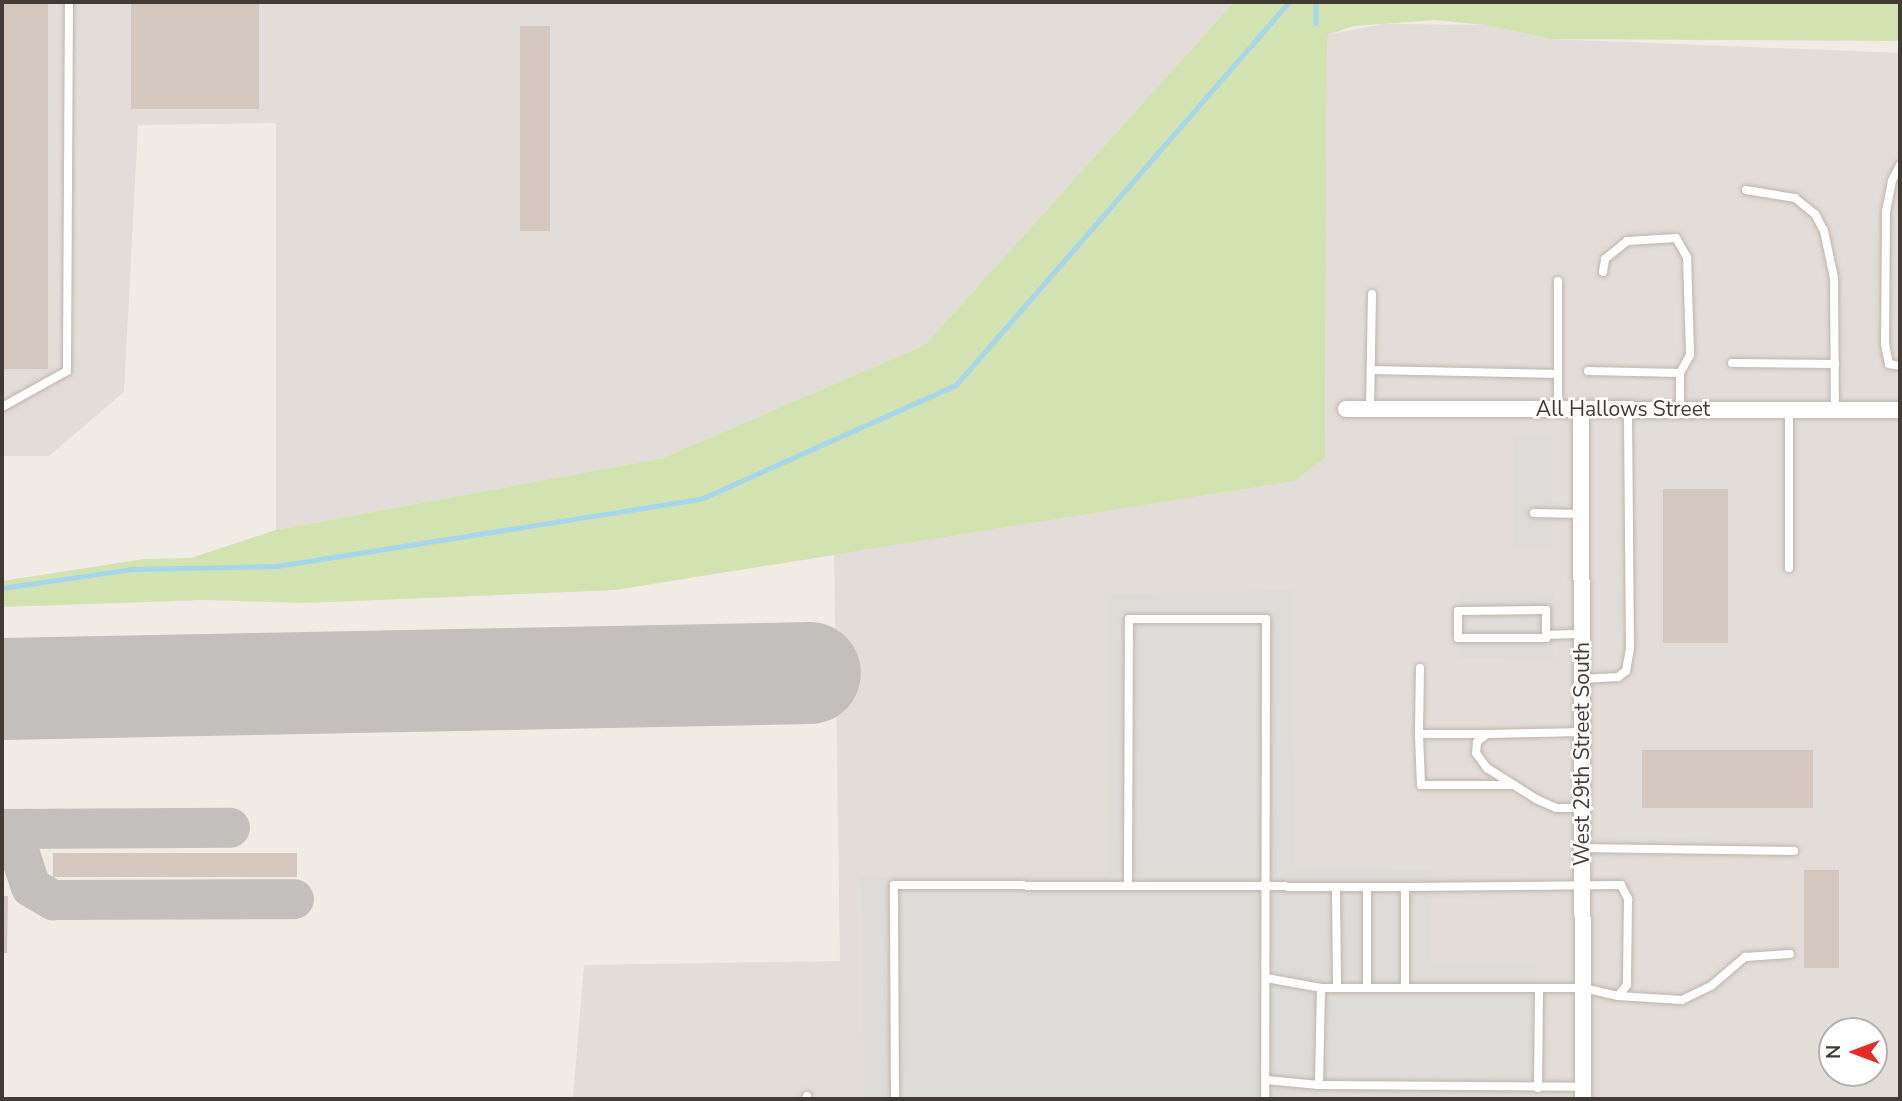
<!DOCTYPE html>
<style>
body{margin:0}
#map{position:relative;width:1902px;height:1101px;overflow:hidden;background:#f0ebe4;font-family:"Nunito Sans",sans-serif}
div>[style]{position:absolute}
.industrial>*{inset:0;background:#e3ddd9}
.green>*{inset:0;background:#d2e2b0}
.parking>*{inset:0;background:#dedcd9;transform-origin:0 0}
.stream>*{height:4.5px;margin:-2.25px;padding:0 2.25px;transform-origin:2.25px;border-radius:2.25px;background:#a5d6e9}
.taxiway>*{height:40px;margin:-20px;padding:0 20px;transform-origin:20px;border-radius:20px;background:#c2bfbc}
.runway>*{height:102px;margin:-51px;padding:0 51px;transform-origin:51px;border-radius:51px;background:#c2bfbc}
.building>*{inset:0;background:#d4c8be;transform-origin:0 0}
.roads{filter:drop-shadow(0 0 2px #beb5ab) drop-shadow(0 0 2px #beb5ab)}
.service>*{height:8px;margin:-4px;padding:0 4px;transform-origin:4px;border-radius:4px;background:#fff}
.minor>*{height:16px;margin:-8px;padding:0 8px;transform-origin:8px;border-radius:8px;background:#fff}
span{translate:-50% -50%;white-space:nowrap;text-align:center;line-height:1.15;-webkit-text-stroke:5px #fff;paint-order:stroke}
.street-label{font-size:21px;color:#423b35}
.frame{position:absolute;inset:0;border:4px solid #423b35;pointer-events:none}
.north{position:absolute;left:1818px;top:1017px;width:70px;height:70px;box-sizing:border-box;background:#fff;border:2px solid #b3b1ae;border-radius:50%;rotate:270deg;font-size:19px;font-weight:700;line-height:28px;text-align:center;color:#423b35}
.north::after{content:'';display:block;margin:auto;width:24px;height:32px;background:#e72a25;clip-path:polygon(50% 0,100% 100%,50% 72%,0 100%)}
</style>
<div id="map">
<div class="industrial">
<i style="clip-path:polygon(2px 2px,1234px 2px,925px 345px,663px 458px,276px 530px,276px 123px,138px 125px,124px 392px,49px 456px,2px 456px)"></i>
<i style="clip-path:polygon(evenodd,1382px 24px,1485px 25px,1551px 39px,1900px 53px,1900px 1099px,573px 1099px,584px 965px,840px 961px,834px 555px,1295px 481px,1325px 458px,1327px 35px,1382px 24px,1832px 1031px,1874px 1031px,1874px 1073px,1832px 1073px,1832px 1031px)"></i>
</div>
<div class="green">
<i style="clip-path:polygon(1234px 2px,1900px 2px,1900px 41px,1551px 39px,1485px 25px,1435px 20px,1354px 26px,1327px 35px,1325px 458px,1295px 481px,615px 590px,306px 603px,204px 600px,2px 607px,2px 581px,144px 559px,191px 558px,276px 530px,663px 458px,925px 345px)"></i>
</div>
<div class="parking">
<i style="left:1514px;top:436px;width:38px;height:113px"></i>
<i style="clip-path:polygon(1292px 590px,1295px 867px,1431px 870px,1430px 963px,1536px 965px,1535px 1099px,864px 1099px,861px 877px,1109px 877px,1109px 594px)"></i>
<i style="left:1460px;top:591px;width:95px;height:67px;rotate:1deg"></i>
</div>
<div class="stream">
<i style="left:1316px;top:2px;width:21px;rotate:90deg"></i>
<i style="left:2px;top:588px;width:132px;rotate:-8.3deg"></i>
<i style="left:133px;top:569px;width:144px;rotate:-1.2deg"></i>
<i style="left:277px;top:566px;width:429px;rotate:-9deg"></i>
<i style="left:701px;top:499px;width:279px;rotate:-24.1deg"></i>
<i style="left:956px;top:385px;width:508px;rotate:-48.99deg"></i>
</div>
<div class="taxiway">
<i style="left:2px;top:829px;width:228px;rotate:-0.3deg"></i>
<i style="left:12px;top:830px;width:60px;rotate:71.6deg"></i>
<i style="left:31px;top:887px;width:26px;rotate:31deg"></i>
<i style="left:53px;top:900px;width:241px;rotate:-0.2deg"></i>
</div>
<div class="runway">
<i style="left:2px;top:689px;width:808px;rotate:-1.13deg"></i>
</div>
<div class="building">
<i style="left:2px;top:2px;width:46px;height:367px"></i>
<i style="left:131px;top:2px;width:128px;height:107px"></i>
<i style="left:520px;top:26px;width:30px;height:205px"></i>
<i style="left:1663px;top:489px;width:65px;height:154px"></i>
<i style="left:1813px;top:750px;width:58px;height:171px;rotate:90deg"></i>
<i style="left:297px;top:853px;width:24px;height:244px;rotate:90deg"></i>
<i style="left:1804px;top:870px;width:35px;height:98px"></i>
<i style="clip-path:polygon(2px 896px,8px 896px,7px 953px,2px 953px)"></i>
</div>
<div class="roads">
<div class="service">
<i style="left:1900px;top:165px;width:18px;rotate:117deg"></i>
<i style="left:1892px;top:181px;width:31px;rotate:101deg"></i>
<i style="left:1886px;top:211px;width:133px;rotate:90.4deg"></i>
<i style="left:1885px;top:344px;width:20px;rotate:79deg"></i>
<i style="left:1889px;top:364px;width:11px;rotate:10deg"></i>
<i style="left:1746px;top:190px;width:50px;rotate:9.3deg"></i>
<i style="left:1795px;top:198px;width:26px;rotate:39deg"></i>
<i style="left:1815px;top:214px;width:19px;rotate:62deg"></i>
<i style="left:1824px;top:231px;width:48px;rotate:78deg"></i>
<i style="left:1834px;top:278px;width:132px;rotate:89.6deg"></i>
<i style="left:1603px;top:272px;width:13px;rotate:-81deg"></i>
<i style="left:1605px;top:259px;width:28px;rotate:-39deg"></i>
<i style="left:1627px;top:241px;width:49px;rotate:-3.5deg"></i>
<i style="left:1676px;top:238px;width:22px;rotate:60deg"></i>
<i style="left:1687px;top:257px;width:98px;rotate:88.2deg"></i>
<i style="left:1690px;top:355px;width:21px;rotate:119deg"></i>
<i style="left:1558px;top:281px;width:127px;rotate:90deg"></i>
<i style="left:1732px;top:363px;width:103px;rotate:0.6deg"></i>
<i style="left:1371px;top:370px;width:187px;rotate:1.2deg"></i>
<i style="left:1588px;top:371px;width:92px;rotate:1.2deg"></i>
<i style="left:1680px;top:373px;width:36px;rotate:90deg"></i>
<i style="left:2px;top:407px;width:74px;rotate:-29deg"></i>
<i style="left:67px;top:371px;width:369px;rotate:-89.7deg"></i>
<i style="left:1370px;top:409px;width:115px;rotate:-89deg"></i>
<i style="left:1534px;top:513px;width:47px;rotate:1.2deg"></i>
<i style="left:1789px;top:568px;width:158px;rotate:-90deg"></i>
<i style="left:1546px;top:610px;width:28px;rotate:90deg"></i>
<i style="left:1546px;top:638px;width:88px;rotate:180deg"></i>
<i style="left:1458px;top:638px;width:27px;rotate:-90deg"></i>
<i style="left:1458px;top:611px;width:88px;rotate:-0.7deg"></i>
<i style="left:1546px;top:635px;width:36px;rotate:-2deg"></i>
<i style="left:1420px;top:668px;width:66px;rotate:90.9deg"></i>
<i style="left:1419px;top:734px;width:68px"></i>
<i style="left:1582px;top:679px;width:36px;rotate:-3deg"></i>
<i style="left:1618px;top:677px;width:10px;rotate:-37deg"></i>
<i style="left:1626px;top:671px;width:23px;rotate:-80deg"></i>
<i style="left:1630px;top:648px;width:239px;rotate:-90.5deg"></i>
<i style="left:1582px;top:732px;width:95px;rotate:178.8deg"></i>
<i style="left:1487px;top:734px;width:13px;rotate:141deg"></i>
<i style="left:1477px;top:742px;width:11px;rotate:95deg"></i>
<i style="left:1476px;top:753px;width:19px;rotate:54deg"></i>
<i style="left:1487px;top:768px;width:58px;rotate:32.3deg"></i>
<i style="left:1536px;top:799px;width:22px;rotate:24deg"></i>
<i style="left:1556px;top:808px;width:26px"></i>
<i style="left:1419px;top:734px;width:51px;rotate:87.8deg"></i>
<i style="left:1421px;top:785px;width:93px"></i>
<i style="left:1582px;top:848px;width:212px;rotate:0.8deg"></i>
<i style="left:1128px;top:886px;width:267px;rotate:-89.8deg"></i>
<i style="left:1129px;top:619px;width:137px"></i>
<i style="left:1266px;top:619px;width:480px;rotate:90.1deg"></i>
<i style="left:1336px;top:887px;width:101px;rotate:89.4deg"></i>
<i style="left:1367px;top:887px;width:101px;rotate:90deg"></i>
<i style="left:1266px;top:978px;width:56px;rotate:10.3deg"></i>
<i style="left:1405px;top:988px;width:101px;rotate:-90deg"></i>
<i style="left:1405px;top:887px;width:216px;rotate:-0.5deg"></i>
<i style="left:1621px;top:885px;width:16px;rotate:63deg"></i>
<i style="left:1628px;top:899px;width:86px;rotate:90.7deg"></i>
<i style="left:1627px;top:985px;width:14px;rotate:129deg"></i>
<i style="left:1618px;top:996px;width:36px;rotate:-167deg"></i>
<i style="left:1583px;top:988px;width:262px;rotate:180deg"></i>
<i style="left:1321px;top:988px;width:97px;rotate:91.2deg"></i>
<i style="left:1319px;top:1085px;width:264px;rotate:0.4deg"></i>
<i style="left:1618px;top:996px;width:64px;rotate:3.6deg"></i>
<i style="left:1682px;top:1000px;width:32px;rotate:-26deg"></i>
<i style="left:1711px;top:986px;width:45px;rotate:-40.5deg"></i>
<i style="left:1745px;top:957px;width:45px;rotate:-3.8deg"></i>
<i style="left:1266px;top:1080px;width:53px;rotate:5.4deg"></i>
<i style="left:1538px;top:1088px;width:100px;rotate:-89.4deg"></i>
<i style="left:806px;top:1099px;width:3px;rotate:-72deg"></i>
<i style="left:895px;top:1099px;width:214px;rotate:-90.3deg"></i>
<i style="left:894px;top:885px;width:511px;rotate:0.22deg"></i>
</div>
<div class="minor">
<i style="left:1581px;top:408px;width:691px;rotate:89.83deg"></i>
<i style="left:1346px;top:409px;width:554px;rotate:0.1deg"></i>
</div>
</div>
<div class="street-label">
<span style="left:1623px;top:409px">All Hallows Street</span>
<span style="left:1582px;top:754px;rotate:-90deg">West 29th Street South</span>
</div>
<div class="frame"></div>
<div class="north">N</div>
</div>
